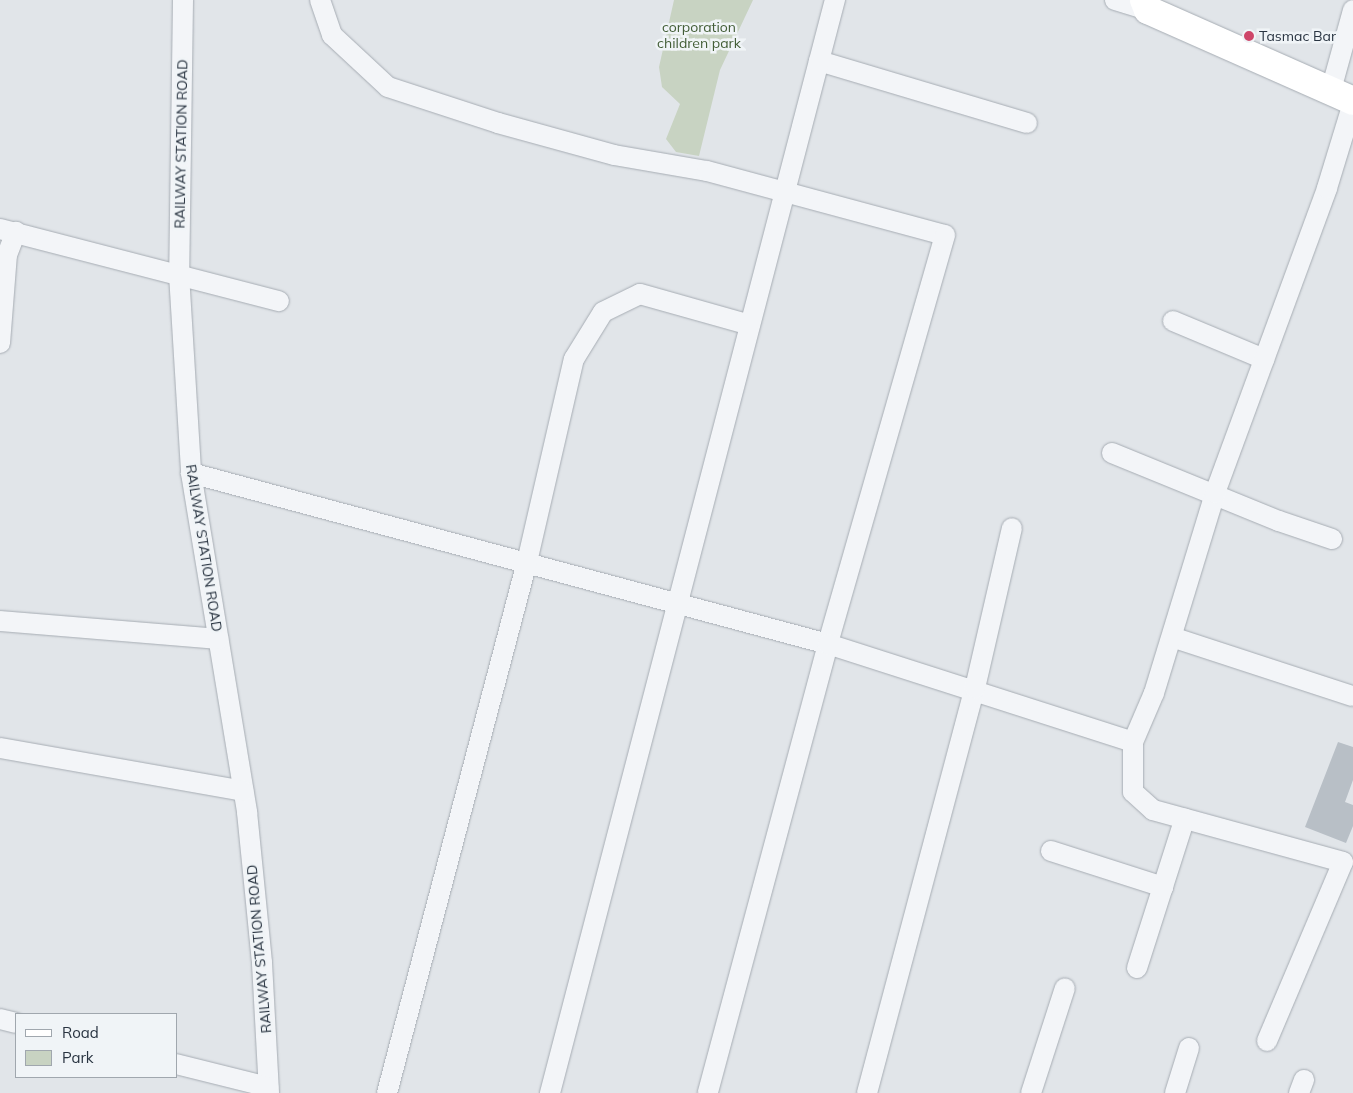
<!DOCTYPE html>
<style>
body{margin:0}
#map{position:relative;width:1353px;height:1093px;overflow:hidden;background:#e1e5e9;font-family:Mulish,sans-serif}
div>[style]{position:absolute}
.green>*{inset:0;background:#c8d3c2}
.building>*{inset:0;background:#b8bfc6}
.roads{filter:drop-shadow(0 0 1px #a6acb3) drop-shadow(0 0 1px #a6acb3)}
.street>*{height:20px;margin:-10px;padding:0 10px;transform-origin:10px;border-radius:10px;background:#f3f5f8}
.secondary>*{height:28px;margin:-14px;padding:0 14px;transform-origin:14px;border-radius:14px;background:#fff}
.dots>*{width:14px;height:14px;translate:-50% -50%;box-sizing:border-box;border:2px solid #f0f4f7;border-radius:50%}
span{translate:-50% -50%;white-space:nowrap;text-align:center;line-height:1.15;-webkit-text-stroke:5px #f0f4f7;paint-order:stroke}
.park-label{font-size:14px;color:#425d36}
.poi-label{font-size:14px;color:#293441}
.left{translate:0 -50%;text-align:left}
.street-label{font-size:14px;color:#293441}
.legend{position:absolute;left:15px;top:1013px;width:162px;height:65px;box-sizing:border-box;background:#f0f4f7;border:1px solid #a0a7ae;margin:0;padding:6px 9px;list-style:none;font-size:15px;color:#293441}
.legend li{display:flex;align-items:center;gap:10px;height:25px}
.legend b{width:25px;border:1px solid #a0a7ae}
</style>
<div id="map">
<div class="green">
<i style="clip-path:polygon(674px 0,753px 0,720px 70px,699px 156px,676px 152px,666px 139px,680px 104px,662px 87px,659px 67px)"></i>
</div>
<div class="building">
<i style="clip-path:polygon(1338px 742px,1353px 747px,1353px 780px,1345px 802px,1353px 805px,1353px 826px,1346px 843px,1305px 827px)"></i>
</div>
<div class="roads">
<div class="street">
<i style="left:183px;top:0;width:274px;rotate:90.8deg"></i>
<i style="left:179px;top:274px;width:199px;rotate:86.5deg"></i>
<i style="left:191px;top:473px;width:344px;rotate:80.6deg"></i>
<i style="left:247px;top:812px;width:152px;rotate:84.3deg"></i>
<i style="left:262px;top:963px;width:130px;rotate:86.9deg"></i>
<i style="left:320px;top:0;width:37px;rotate:71deg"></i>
<i style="left:332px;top:35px;width:76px;rotate:42.9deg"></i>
<i style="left:388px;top:87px;width:116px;rotate:18.1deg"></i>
<i style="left:498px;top:123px;width:120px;rotate:15.4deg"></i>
<i style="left:614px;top:155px;width:94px;rotate:9.8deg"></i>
<i style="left:707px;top:171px;width:246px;rotate:15.1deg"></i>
<i style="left:945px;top:235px;width:425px;rotate:106deg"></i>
<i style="left:828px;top:644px;width:465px;rotate:105deg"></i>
<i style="left:1115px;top:0;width:34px;rotate:17deg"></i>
<i style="left:819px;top:61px;width:217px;rotate:16.6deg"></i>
<i style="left:1331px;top:90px;width:83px;rotate:-74.6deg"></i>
<i style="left:0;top:229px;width:288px;rotate:14.5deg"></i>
<i style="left:1173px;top:321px;width:99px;rotate:22.7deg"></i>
<i style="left:0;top:343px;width:88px;rotate:-85.5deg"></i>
<i style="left:7px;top:255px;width:25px;rotate:-69deg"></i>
<i style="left:1112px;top:453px;width:180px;rotate:22.2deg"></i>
<i style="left:1279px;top:521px;width:56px;rotate:18.8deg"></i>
<i style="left:191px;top:473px;width:660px;rotate:15.03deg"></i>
<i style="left:828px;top:644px;width:320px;rotate:17.8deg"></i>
<i style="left:0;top:621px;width:219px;rotate:4.7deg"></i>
<i style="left:1172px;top:637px;width:190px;rotate:18.1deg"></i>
<i style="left:0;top:748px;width:247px;rotate:10deg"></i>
<i style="left:1051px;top:851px;width:118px;rotate:17.8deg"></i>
<i style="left:1137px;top:968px;width:157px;rotate:-72.3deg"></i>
<i style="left:0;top:1019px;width:16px;rotate:14deg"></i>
<i style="left:1267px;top:1041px;width:194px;rotate:-67deg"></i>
<i style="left:1343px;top:862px;width:197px;rotate:-164.7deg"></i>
<i style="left:1153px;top:810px;width:27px;rotate:-138deg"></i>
<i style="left:1133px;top:792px;width:50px;rotate:-90deg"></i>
<i style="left:1133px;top:742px;width:53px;rotate:-66.8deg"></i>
<i style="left:1154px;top:693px;width:209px;rotate:-73deg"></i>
<i style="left:1215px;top:493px;width:325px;rotate:-69.8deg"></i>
<i style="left:1327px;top:188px;width:89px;rotate:-73deg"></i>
<i style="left:176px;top:1064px;width:95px;rotate:14deg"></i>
<i style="left:387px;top:1093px;width:549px;rotate:-75.23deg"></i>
<i style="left:527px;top:562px;width:208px;rotate:-77deg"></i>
<i style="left:574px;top:359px;width:55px;rotate:-58.3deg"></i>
<i style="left:603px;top:312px;width:41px;rotate:-25.9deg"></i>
<i style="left:640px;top:294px;width:114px;rotate:15.7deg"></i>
<i style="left:550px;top:1093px;width:1130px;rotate:-75.39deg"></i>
<i style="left:867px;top:1093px;width:419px;rotate:-75.1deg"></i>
<i style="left:975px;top:688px;width:164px;rotate:-77deg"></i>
<i style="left:1031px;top:1093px;width:110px;rotate:-72.1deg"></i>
<i style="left:1175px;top:1093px;width:47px;rotate:-72.7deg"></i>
<i style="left:1299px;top:1093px;width:14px;rotate:-69deg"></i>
</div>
<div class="secondary">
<i style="left:1144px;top:0;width:11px;rotate:68deg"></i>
<i style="left:1148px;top:10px;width:224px;rotate:23.9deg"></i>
</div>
</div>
<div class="dots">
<i style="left:1249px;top:36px;background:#ce4669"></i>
</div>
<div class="park-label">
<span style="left:699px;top:35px">corporation<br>children park</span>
</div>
<div class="poi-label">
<span class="left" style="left:1259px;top:36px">Tasmac Bar</span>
</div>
<div class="street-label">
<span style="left:181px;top:144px;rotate:-89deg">RAILWAY STATION ROAD</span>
<span style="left:204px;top:548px;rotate:81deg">RAILWAY STATION ROAD</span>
<span style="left:259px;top:949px;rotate:-95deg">RAILWAY STATION ROAD</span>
</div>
<ul class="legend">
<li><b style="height:6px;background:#fff"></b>Road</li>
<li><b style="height:14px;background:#c8d3c2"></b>Park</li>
</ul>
</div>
